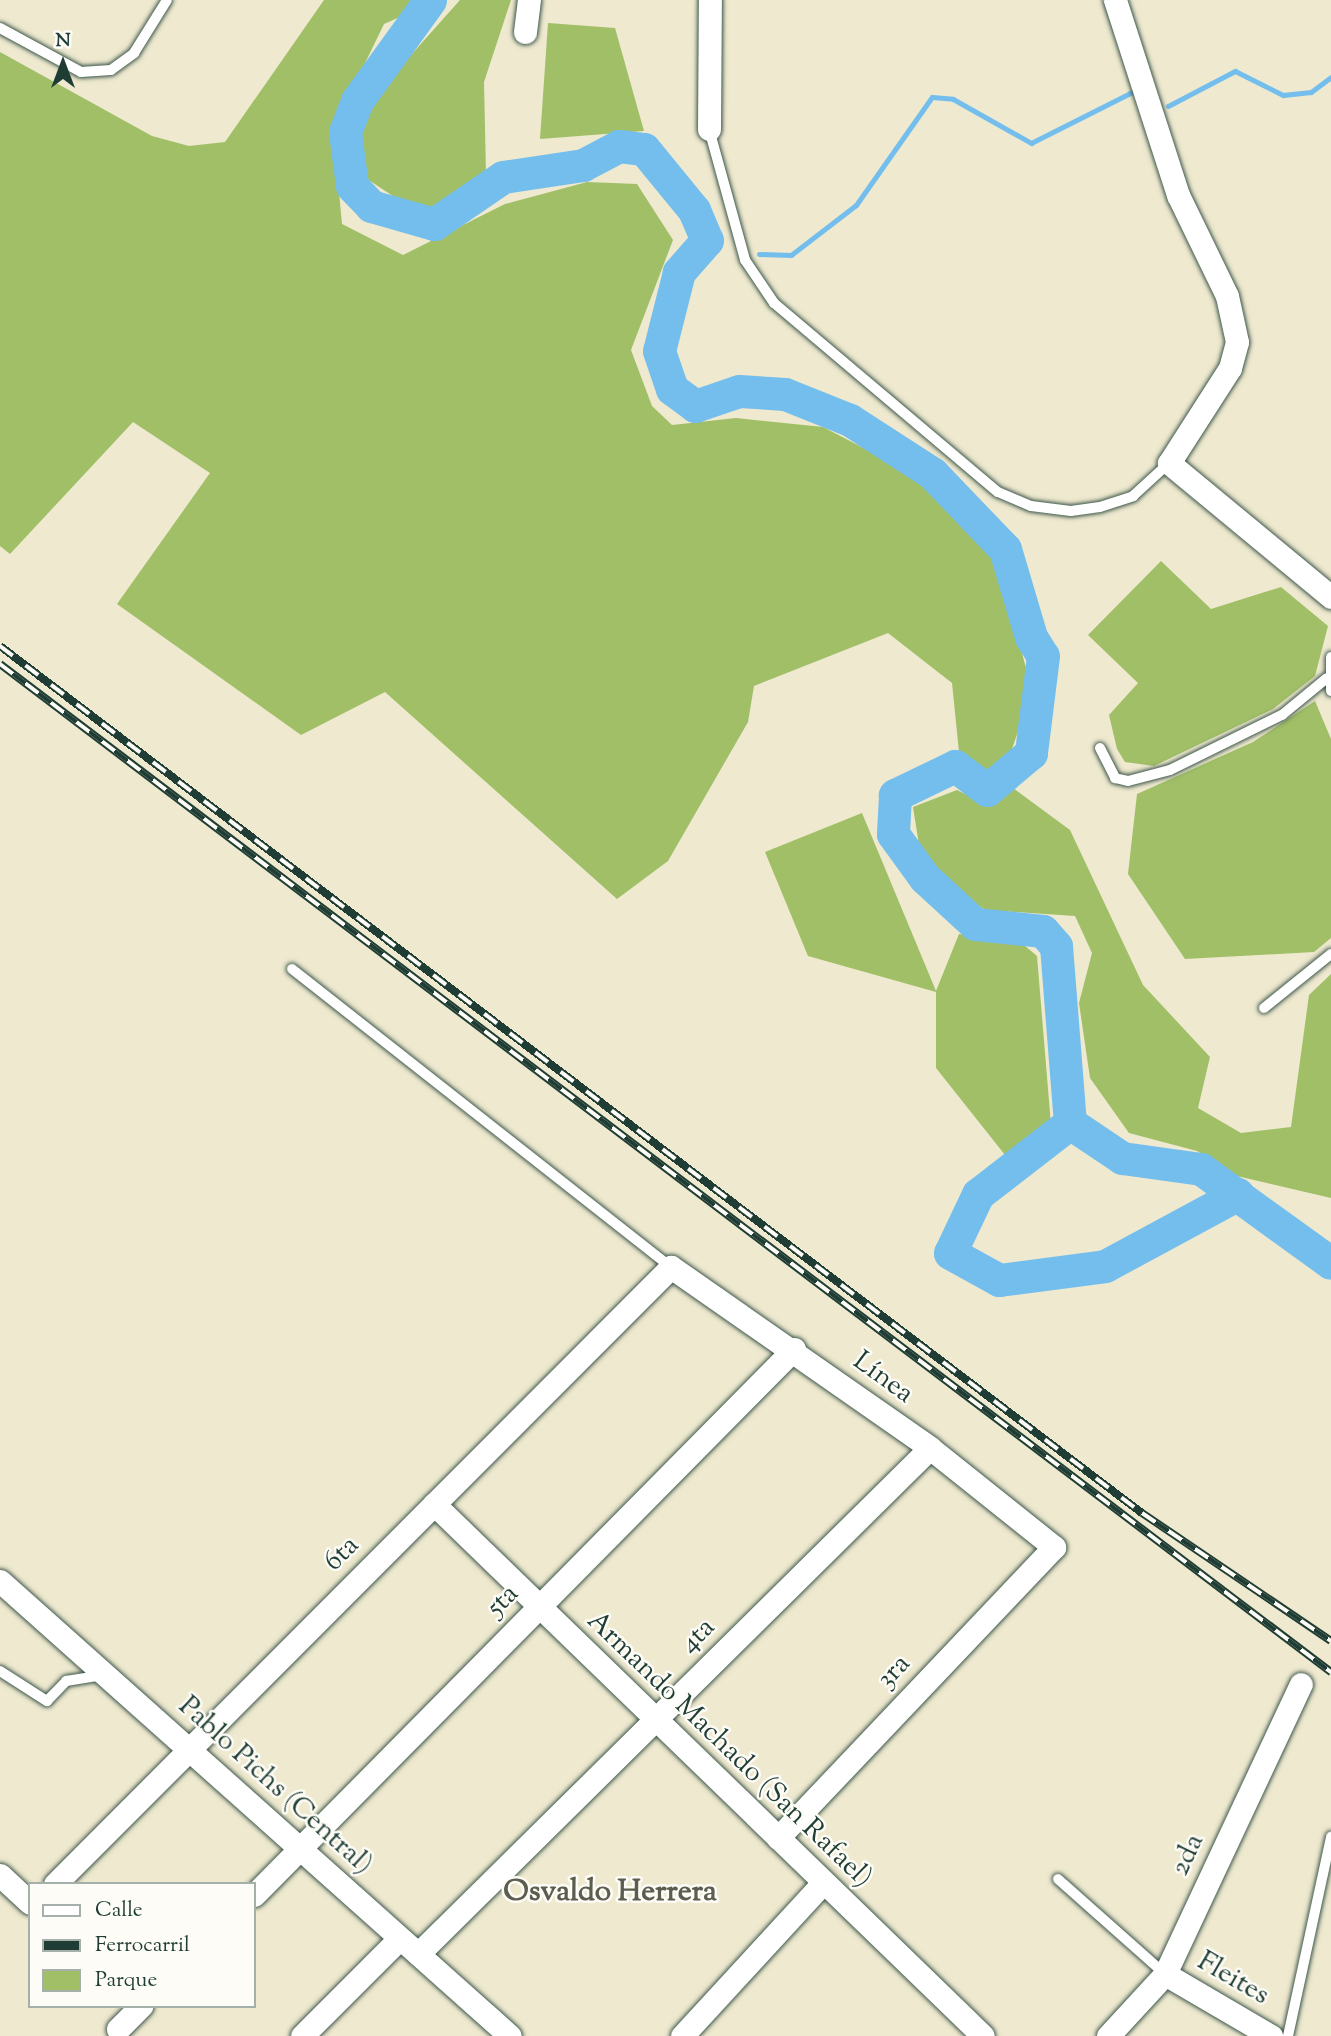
<!DOCTYPE html>
<meta charset="utf-8">
<style>
body{margin:0}
#map{position:relative;width:1331px;height:2036px;overflow:hidden;background:#eee9cf;font-family:"Sorts Mill Goudy",serif}
div>[style]{position:absolute}
.green>*{inset:0;background:#a0bf67}
.stream>*{height:5px;margin:-2.5px;padding:0 2.5px;transform-origin:2.5px;border-radius:2.5px;background:#74beed}
.river>*{height:33px;margin:-16.5px;padding:0 16.5px;transform-origin:16.5px;border-radius:16.5px;background:#74beed}
.roads{filter:drop-shadow(0 0 2px #3e574b) drop-shadow(0 0 2px #3e574b)}
.lane>*{height:10px;margin:-5px;padding:0 5px;transform-origin:5px;border-radius:5px;background:#fff}
.street>*{height:23px;margin:-11.5px;padding:0 11.5px;transform-origin:11.5px;border-radius:11.5px;background:#fff}
.rail>*{height:8px;margin-top:-4px;transform-origin:0;background:repeating-linear-gradient(90deg,#fdfcf7 0 16px,#1f3d34 0 32px);box-sizing:border-box;border-block:2px solid #1f3d34}
span{translate:-50% -50%;white-space:nowrap;text-align:center;line-height:1.15;-webkit-text-stroke:5px #fdfcf7;paint-order:stroke}
.street-label{font-size:28px;color:#1f3d34}
.neighbourhood-label{font-size:30px;color:#5c5d4e;font-weight:700}
.legend{position:absolute;left:28px;top:1882px;width:228px;height:126px;box-sizing:border-box;background:#fdfcf7;border:2px solid #a4b0a9;margin:0;padding:9px 12px;list-style:none;font-size:21px;color:#1f3d34}
.legend li{display:flex;align-items:center;gap:14px;height:35px}
.legend b{width:35px;border:2px solid #a4b0a9}
.north{position:absolute;left:28px;top:28px;width:70px;height:70px;-webkit-text-stroke:5px #fdfcf7;paint-order:stroke;rotate:0deg;font-size:19px;font-weight:700;line-height:28px;text-align:center;color:#1f3d34}
.north::after{content:'';display:block;margin:auto;width:24px;height:32px;background:#1f3d34;clip-path:polygon(50% 0,100% 100%,50% 72%,0 100%)}
</style>
<div id="map">
<div class="green">
<i style="clip-path:polygon(324px 0,417px 0,411px 12px,384px 24px,333px 129px,342px 224px,403px 255px,505px 204px,587px 182px,637px 184px,673px 240px,631px 350px,652px 406px,672px 425px,736px 418px,823px 427px,900px 467px,940px 498px,996px 557px,1032px 690px,1012px 749px,985px 779px,959px 752px,952px 683px,888px 633px,754px 686px,748px 722px,668px 861px,617px 899px,385px 692px,301px 735px,117px 604px,210px 473px,133px 422px,10px 554px,0 546px,0 52px,152px 136px,189px 146px,225px 142px)"></i>
<i style="clip-path:polygon(460px 0,511px 0,484px 82px,486px 175px,435px 209px,399px 200px,364px 177px,359px 124px,386px 83px)"></i>
<i style="clip-path:polygon(548px 23px,615px 28px,644px 131px,540px 139px)"></i>
<i style="clip-path:polygon(1161px 561px,1211px 609px,1281px 587px,1328px 626px,1315px 676px,1273px 709px,1154px 766px,1125px 762px,1117px 749px,1109px 715px,1138px 683px,1088px 635px)"></i>
<i style="clip-path:polygon(1315px 701px,1331px 739px,1331px 938px,1314px 952px,1185px 959px,1128px 874px,1137px 794px,1253px 742px)"></i>
<i style="clip-path:polygon(1013px 788px,1070px 830px,1143px 985px,1210px 1057px,1198px 1108px,1241px 1133px,1291px 1127px,1309px 995px,1331px 974px,1331px 1198px,1237px 1176px,1197px 1151px,1129px 1133px,1090px 1078px,1079px 1003px,1092px 953px,1075px 916px,985px 910px,946px 882px,919px 845px,913px 807px,957px 790px,983px 803px)"></i>
<i style="clip-path:polygon(862px 813px,936px 991px,959px 934px,1018px 940px,1037px 956px,1051px 1125px,1009px 1160px,936px 1068px,936px 992px,808px 956px,765px 852px)"></i>
</div>
<div class="stream">
<i style="left:1168px;top:106px;width:76px;rotate:-27.6deg"></i>
<i style="left:1235px;top:71px;width:54px;rotate:26.6deg"></i>
<i style="left:1283px;top:95px;width:28px;rotate:-6deg"></i>
<i style="left:1311px;top:92px;width:25px;rotate:-37deg"></i>
<i style="left:759px;top:254px;width:32px;rotate:2deg"></i>
<i style="left:791px;top:255px;width:82px;rotate:-37.6deg"></i>
<i style="left:856px;top:205px;width:132px;rotate:-54.9deg"></i>
<i style="left:932px;top:97px;width:21px;rotate:5deg"></i>
<i style="left:953px;top:99px;width:90px;rotate:29.4deg"></i>
<i style="left:1031px;top:143px;width:115px;rotate:-26.8deg"></i>
</div>
<div class="river">
<i style="left:430px;top:0;width:125px;rotate:125.9deg"></i>
<i style="left:357px;top:101px;width:33px;rotate:111deg"></i>
<i style="left:345px;top:132px;width:54px;rotate:82.6deg"></i>
<i style="left:352px;top:186px;width:28px;rotate:46deg"></i>
<i style="left:371px;top:206px;width:66px;rotate:15.9deg"></i>
<i style="left:434px;top:224px;width:83px;rotate:-34.3deg"></i>
<i style="left:503px;top:177px;width:81px;rotate:-8.5deg"></i>
<i style="left:583px;top:165px;width:41px;rotate:-27.8deg"></i>
<i style="left:619px;top:146px;width:25px;rotate:7deg"></i>
<i style="left:644px;top:149px;width:79px;rotate:50.7deg"></i>
<i style="left:694px;top:210px;width:33px;rotate:67deg"></i>
<i style="left:707px;top:240px;width:43px;rotate:131.2deg"></i>
<i style="left:679px;top:272px;width:81px;rotate:104.2deg"></i>
<i style="left:659px;top:351px;width:40px;rotate:71.1deg"></i>
<i style="left:672px;top:389px;width:29px;rotate:36deg"></i>
<i style="left:695px;top:406px;width:46px;rotate:-18.8deg"></i>
<i style="left:739px;top:391px;width:46px;rotate:3.7deg"></i>
<i style="left:785px;top:394px;width:70px;rotate:21.8deg"></i>
<i style="left:850px;top:420px;width:98px;rotate:32.9deg"></i>
<i style="left:932px;top:473px;width:105px;rotate:46.2deg"></i>
<i style="left:1005px;top:549px;width:92px;rotate:73.5deg"></i>
<i style="left:1031px;top:637px;width:22px;rotate:58deg"></i>
<i style="left:1043px;top:656px;width:98px;rotate:97.1deg"></i>
<i style="left:1031px;top:753px;width:57px;rotate:139.9deg"></i>
<i style="left:987px;top:790px;width:40px;rotate:-143deg"></i>
<i style="left:955px;top:766px;width:67px;rotate:154.2deg"></i>
<i style="left:895px;top:795px;width:39px;rotate:93deg"></i>
<i style="left:893px;top:834px;width:54px;rotate:54deg"></i>
<i style="left:925px;top:878px;width:68px;rotate:42.6deg"></i>
<i style="left:975px;top:924px;width:68px;rotate:5.9deg"></i>
<i style="left:1043px;top:931px;width:20px;rotate:49deg"></i>
<i style="left:1056px;top:946px;width:178px;rotate:85.5deg"></i>
<i style="left:1070px;top:1123px;width:63px;rotate:33.9deg"></i>
<i style="left:1122px;top:1158px;width:80px;rotate:7.9deg"></i>
<i style="left:1201px;top:1169px;width:160px;rotate:35.9deg"></i>
<i style="left:1070px;top:1123px;width:116px;rotate:142.3deg"></i>
<i style="left:978px;top:1194px;width:65px;rotate:115.4deg"></i>
<i style="left:950px;top:1253px;width:56px;rotate:28.9deg"></i>
<i style="left:999px;top:1280px;width:107px;rotate:-7.5deg"></i>
<i style="left:1105px;top:1266px;width:151px;rotate:-28.4deg"></i>
</div>
<div class="roads">
<div class="lane">
<i style="left:0;top:28px;width:92px;rotate:28.5deg"></i>
<i style="left:81px;top:72px;width:30px;rotate:-4deg"></i>
<i style="left:111px;top:70px;width:29px;rotate:-36deg"></i>
<i style="left:134px;top:53px;width:62px;rotate:-58.1deg"></i>
<i style="left:709px;top:129px;width:136px;rotate:74.6deg"></i>
<i style="left:745px;top:260px;width:52px;rotate:56deg"></i>
<i style="left:774px;top:303px;width:293px;rotate:40.2deg"></i>
<i style="left:998px;top:492px;width:36px;rotate:23deg"></i>
<i style="left:1031px;top:506px;width:40px;rotate:7.1deg"></i>
<i style="left:1071px;top:511px;width:29px;rotate:-8deg"></i>
<i style="left:1100px;top:507px;width:35px;rotate:-18deg"></i>
<i style="left:1133px;top:496px;width:49px;rotate:-42.5deg"></i>
<i style="left:1331px;top:657px;width:34px;rotate:90deg"></i>
<i style="left:1100px;top:748px;width:34px;rotate:63deg"></i>
<i style="left:1115px;top:778px;width:13px;rotate:13deg"></i>
<i style="left:1128px;top:781px;width:43px;rotate:-14.7deg"></i>
<i style="left:1170px;top:770px;width:125px;rotate:-26.2deg"></i>
<i style="left:1282px;top:715px;width:58px;rotate:-39.4deg"></i>
<i style="left:292px;top:969px;width:482px;rotate:38.2deg"></i>
<i style="left:1264px;top:1008px;width:86px;rotate:-38.9deg"></i>
<i style="left:0;top:1671px;width:56px;rotate:32.6deg"></i>
<i style="left:47px;top:1701px;width:28px;rotate:-46deg"></i>
<i style="left:66px;top:1681px;width:39px;rotate:-9deg"></i>
<i style="left:1058px;top:1879px;width:143px;rotate:41.6deg"></i>
<i style="left:1288px;top:2036px;width:204px;rotate:-77.8deg"></i>
</div>
<div class="street">
<i style="left:1115px;top:0;width:205px;rotate:72.1deg"></i>
<i style="left:1178px;top:195px;width:112px;rotate:64.1deg"></i>
<i style="left:1227px;top:296px;width:47px;rotate:77.7deg"></i>
<i style="left:1237px;top:342px;width:27px;rotate:105deg"></i>
<i style="left:1230px;top:368px;width:113px;rotate:122.7deg"></i>
<i style="left:1169px;top:463px;width:210px;rotate:39.6deg"></i>
<i style="left:525px;top:32px;width:32px;rotate:-83deg"></i>
<i style="left:709px;top:129px;width:129px;rotate:-89.6deg"></i>
<i style="left:434px;top:1504px;width:764px;rotate:44.1deg"></i>
<i style="left:0;top:1581px;width:683px;rotate:41.74deg"></i>
<i style="left:0;top:1875px;width:41px;rotate:43deg"></i>
<i style="left:55px;top:1884px;width:872px;rotate:-45.05deg"></i>
<i style="left:671px;top:1267px;width:316px;rotate:34.9deg"></i>
<i style="left:930px;top:1448px;width:159px;rotate:38.6deg"></i>
<i style="left:1054px;top:1547px;width:401px;rotate:133.5deg"></i>
<i style="left:254px;top:1895px;width:768px;rotate:-45.32deg"></i>
<i style="left:418px;top:1954px;width:720px;rotate:-44.66deg"></i>
<i style="left:1165px;top:1974px;width:123px;rotate:30.3deg"></i>
<i style="left:118px;top:2029px;width:33px;rotate:-45deg"></i>
<i style="left:302px;top:2036px;width:137px;rotate:-45deg"></i>
<i style="left:682px;top:2036px;width:207px;rotate:-47.4deg"></i>
<i style="left:1108px;top:2036px;width:84px;rotate:-47.4deg"></i>
<i style="left:1165px;top:1974px;width:320px;rotate:-64.9deg"></i>
</div>
</div>
<div class="rail">
<i style="left:0;top:646px;width:1434px;rotate:37.21deg"></i>
<i style="left:1142px;top:1513px;width:228px;rotate:34.1deg"></i>
<i style="left:0;top:664px;width:1670px;rotate:37.14deg"></i>
</div>
<div class="street-label">
<span style="left:883px;top:1378px;rotate:36deg">Línea</span>
<span style="left:342px;top:1554px;rotate:-45deg">6ta</span>
<span style="left:503px;top:1601px;rotate:-45deg">5ta</span>
<span style="left:698px;top:1636px;rotate:-45deg">4ta</span>
<span style="left:894px;top:1672px;rotate:-47deg">3ra</span>
<span style="left:729px;top:1750px;rotate:44deg">Armando Machado (San Rafael)</span>
<span style="left:275px;top:1786px;rotate:42deg">Pablo Pichs (Central)</span>
<span style="left:1188px;top:1855px;rotate:-65deg">2da</span>
<span style="left:1233px;top:1979px;rotate:30deg">Fleites</span>
</div>
<div class="neighbourhood-label">
<span style="left:610px;top:1893px">Osvaldo Herrera</span>
</div>
<ul class="legend">
<li><b style="height:9px;background:#fff"></b>Calle</li>
<li><b style="height:9px;background:#1f3d34"></b>Ferrocarril</li>
<li><b style="height:19px;background:#a0bf67"></b>Parque</li>
</ul>
<div class="north">N</div>
</div>
